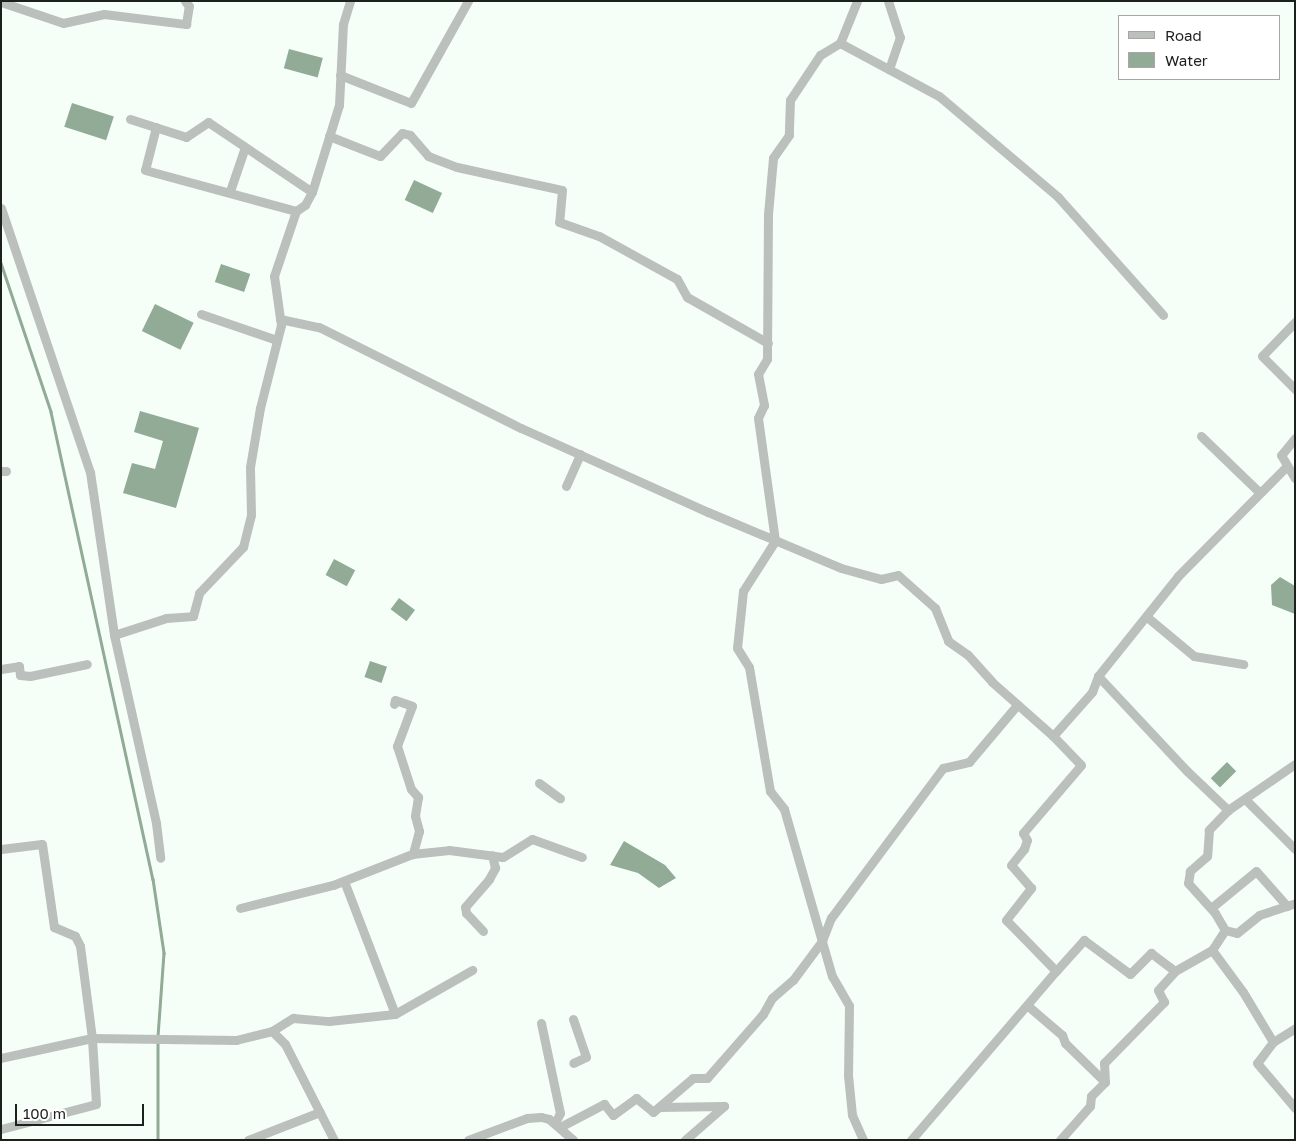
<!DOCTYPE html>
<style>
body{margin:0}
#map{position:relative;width:1296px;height:1141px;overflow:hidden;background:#f5fff7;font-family:"Golos Text",sans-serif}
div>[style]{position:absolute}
.water>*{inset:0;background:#91ab97;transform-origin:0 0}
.stream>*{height:2.5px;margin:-1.25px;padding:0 1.25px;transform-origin:1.25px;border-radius:1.25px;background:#91ab97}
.street>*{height:9px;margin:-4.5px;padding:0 4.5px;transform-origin:4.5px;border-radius:4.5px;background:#bbc0bc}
span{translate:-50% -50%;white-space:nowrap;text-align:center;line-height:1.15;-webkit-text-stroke:4.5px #fff;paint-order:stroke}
.frame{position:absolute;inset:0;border:2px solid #1d211e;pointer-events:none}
.legend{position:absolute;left:1118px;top:15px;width:162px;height:65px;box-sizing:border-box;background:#fff;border:1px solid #a5a6a5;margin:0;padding:6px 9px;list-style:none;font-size:15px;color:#1d211e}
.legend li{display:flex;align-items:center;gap:10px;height:25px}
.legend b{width:25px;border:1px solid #a5a6a5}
.scale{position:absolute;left:15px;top:1104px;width:129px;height:22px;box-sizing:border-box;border:2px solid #1d211e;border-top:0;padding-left:6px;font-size:15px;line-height:18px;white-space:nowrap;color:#1d211e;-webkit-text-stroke:4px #fff;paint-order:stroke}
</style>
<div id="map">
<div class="water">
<i style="left:289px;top:49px;width:35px;height:20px;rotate:15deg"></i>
<i style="left:72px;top:103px;width:44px;height:25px;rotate:18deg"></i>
<i style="left:414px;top:180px;width:31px;height:22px;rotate:25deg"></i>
<i style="left:221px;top:264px;width:31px;height:19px;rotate:19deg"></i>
<i style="left:155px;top:304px;width:43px;height:30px;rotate:26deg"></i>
<i style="clip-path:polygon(140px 411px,199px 428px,176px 508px,123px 493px,132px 463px,155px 469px,163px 441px,134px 432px)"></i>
<i style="left:334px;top:559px;width:24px;height:18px;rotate:28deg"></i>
<i style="clip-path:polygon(1280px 577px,1295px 586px,1295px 614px,1272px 605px,1271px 585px)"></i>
<i style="left:399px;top:598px;width:20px;height:14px;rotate:37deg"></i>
<i style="left:370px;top:661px;width:18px;height:17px;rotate:19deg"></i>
<i style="left:1227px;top:762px;width:13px;height:23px;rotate:45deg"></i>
<i style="clip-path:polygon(624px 841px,665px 865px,676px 878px,659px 888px,638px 873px,610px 865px)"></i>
</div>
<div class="stream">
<i style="left:1px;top:263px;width:157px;rotate:71.4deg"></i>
<i style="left:51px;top:412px;width:478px;rotate:77.7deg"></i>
<i style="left:153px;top:879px;width:75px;rotate:81.5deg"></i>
<i style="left:164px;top:953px;width:84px;rotate:94.1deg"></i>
<i style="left:158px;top:1042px;width:98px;rotate:90deg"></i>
</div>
<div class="street">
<i style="left:857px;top:1px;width:45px;rotate:112deg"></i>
<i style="left:840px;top:43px;width:112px;rotate:28.2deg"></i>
<i style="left:939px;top:96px;width:156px;rotate:40.3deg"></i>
<i style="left:1058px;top:197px;width:158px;rotate:48.3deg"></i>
<i style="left:888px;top:1px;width:38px;rotate:72deg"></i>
<i style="left:900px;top:37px;width:34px;rotate:109deg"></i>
<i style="left:1px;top:2px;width:65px;rotate:18.7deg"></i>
<i style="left:63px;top:23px;width:42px;rotate:-12.4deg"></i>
<i style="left:104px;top:14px;width:83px;rotate:7deg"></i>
<i style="left:186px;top:24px;width:18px;rotate:-81deg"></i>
<i style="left:189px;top:6px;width:6px;rotate:-129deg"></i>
<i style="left:840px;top:43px;width:23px;rotate:149deg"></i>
<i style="left:820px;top:55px;width:54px;rotate:123.7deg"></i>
<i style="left:790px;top:100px;width:35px;rotate:92deg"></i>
<i style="left:789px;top:135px;width:28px;rotate:125deg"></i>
<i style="left:773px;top:158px;width:56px;rotate:95.1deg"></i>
<i style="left:768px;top:214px;width:145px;rotate:90.4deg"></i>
<i style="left:767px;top:359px;width:17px;rotate:121deg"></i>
<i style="left:758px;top:374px;width:32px;rotate:79deg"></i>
<i style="left:764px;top:405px;width:14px;rotate:115deg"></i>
<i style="left:758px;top:418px;width:124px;rotate:82.1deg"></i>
<i style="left:775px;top:541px;width:59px;rotate:122.6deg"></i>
<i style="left:743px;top:591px;width:57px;rotate:96deg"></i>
<i style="left:737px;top:648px;width:22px;rotate:58deg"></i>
<i style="left:749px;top:667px;width:126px;rotate:80.4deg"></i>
<i style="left:770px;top:791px;width:23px;rotate:52deg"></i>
<i style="left:784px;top:809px;width:174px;rotate:74deg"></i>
<i style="left:832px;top:976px;width:34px;rotate:60deg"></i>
<i style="left:849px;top:1006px;width:69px;rotate:90.8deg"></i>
<i style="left:848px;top:1075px;width:40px;rotate:84.3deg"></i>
<i style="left:852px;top:1115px;width:27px;rotate:66deg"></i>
<i style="left:340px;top:75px;width:76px;rotate:21.5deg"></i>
<i style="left:411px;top:103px;width:117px;rotate:-60.8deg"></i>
<i style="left:130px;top:119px;width:59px;rotate:17.8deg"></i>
<i style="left:186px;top:137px;width:27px;rotate:-34deg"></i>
<i style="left:208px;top:122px;width:125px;rotate:33.9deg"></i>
<i style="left:312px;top:192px;width:91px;rotate:-72.8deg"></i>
<i style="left:339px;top:105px;width:81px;rotate:-87.2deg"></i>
<i style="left:343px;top:24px;width:24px;rotate:-73deg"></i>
<i style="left:156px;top:127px;width:44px;rotate:104.3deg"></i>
<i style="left:145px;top:170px;width:156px;rotate:15.2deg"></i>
<i style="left:329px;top:136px;width:55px;rotate:21.4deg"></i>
<i style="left:380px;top:156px;width:32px;rotate:-46deg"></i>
<i style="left:402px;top:133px;width:8px;rotate:14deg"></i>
<i style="left:410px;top:135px;width:28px;rotate:49deg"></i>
<i style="left:428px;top:156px;width:31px;rotate:21deg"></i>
<i style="left:457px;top:167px;width:107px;rotate:12.4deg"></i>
<i style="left:562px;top:190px;width:32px;rotate:95deg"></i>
<i style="left:559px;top:222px;width:42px;rotate:19.3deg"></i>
<i style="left:599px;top:236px;width:89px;rotate:28.9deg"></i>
<i style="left:677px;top:279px;width:21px;rotate:61deg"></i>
<i style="left:687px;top:297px;width:93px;rotate:29.6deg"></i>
<i style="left:230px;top:191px;width:46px;rotate:-71.2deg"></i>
<i style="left:1px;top:208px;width:279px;rotate:71.4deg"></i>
<i style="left:90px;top:472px;width:165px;rotate:81.6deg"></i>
<i style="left:114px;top:635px;width:55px;rotate:-18.1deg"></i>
<i style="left:166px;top:618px;width:27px;rotate:-4deg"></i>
<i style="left:193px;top:616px;width:24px;rotate:-75deg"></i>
<i style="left:199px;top:593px;width:64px;rotate:-46.3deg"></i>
<i style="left:243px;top:547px;width:33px;rotate:-76deg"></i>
<i style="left:251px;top:515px;width:48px;rotate:-91.2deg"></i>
<i style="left:250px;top:467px;width:60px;rotate:-80.4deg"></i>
<i style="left:260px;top:408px;width:86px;rotate:-75.8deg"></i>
<i style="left:281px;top:325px;width:49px;rotate:-98.1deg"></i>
<i style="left:274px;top:276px;width:69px;rotate:-71.3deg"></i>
<i style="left:296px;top:211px;width:11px;rotate:-34deg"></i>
<i style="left:305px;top:205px;width:15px;rotate:-62deg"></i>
<i style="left:201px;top:314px;width:80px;rotate:18.9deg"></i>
<i style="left:280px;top:319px;width:40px;rotate:12deg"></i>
<i style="left:319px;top:327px;width:226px;rotate:26.6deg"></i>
<i style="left:521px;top:428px;width:205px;rotate:24.2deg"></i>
<i style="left:708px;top:512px;width:144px;rotate:22.8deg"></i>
<i style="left:841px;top:568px;width:41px;rotate:15.4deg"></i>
<i style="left:881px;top:579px;width:17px;rotate:-13deg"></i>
<i style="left:898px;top:575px;width:50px;rotate:41.7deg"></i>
<i style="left:935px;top:608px;width:35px;rotate:68deg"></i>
<i style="left:948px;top:641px;width:24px;rotate:35deg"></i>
<i style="left:968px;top:655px;width:36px;rotate:48deg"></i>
<i style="left:992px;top:682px;width:81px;rotate:41.5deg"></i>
<i style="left:1053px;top:736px;width:59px;rotate:-48.4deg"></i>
<i style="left:1092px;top:692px;width:17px;rotate:-69deg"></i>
<i style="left:1098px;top:676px;width:128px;rotate:-51.3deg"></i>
<i style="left:1178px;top:576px;width:155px;rotate:-45.3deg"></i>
<i style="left:1295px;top:322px;width:47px;rotate:134.1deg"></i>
<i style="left:1262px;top:356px;width:47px;rotate:45deg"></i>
<i style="left:1201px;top:436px;width:81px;rotate:44deg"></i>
<i style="left:1295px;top:438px;width:22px;rotate:129deg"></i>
<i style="left:1281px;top:455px;width:27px;rotate:59deg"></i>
<i style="left:1px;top:471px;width:5px"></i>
<i style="left:566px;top:486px;width:35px;rotate:-66deg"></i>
<i style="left:1147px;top:617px;width:61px;rotate:39.7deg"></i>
<i style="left:1194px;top:656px;width:50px;rotate:9.3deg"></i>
<i style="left:114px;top:635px;width:193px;rotate:77.4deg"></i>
<i style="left:156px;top:823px;width:35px;rotate:83deg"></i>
<i style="left:1px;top:669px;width:18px;rotate:-9deg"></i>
<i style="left:19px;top:666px;width:9px;rotate:84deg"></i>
<i style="left:20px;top:675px;width:10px;rotate:6deg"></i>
<i style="left:30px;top:676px;width:58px;rotate:-11.9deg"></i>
<i style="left:1098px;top:676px;width:130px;rotate:46.9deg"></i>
<i style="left:1187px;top:771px;width:57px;rotate:43.6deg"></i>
<i style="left:1228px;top:810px;width:28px;rotate:134deg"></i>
<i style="left:1209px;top:830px;width:26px;rotate:94deg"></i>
<i style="left:1207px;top:856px;width:23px;rotate:139deg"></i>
<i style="left:1190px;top:871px;width:12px;rotate:99deg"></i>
<i style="left:1188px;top:883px;width:40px;rotate:48deg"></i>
<i style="left:1215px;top:913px;width:20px;rotate:60deg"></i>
<i style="left:1225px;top:930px;width:24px;rotate:123deg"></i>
<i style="left:1212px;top:950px;width:52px;rotate:53.6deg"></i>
<i style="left:1243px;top:992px;width:58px;rotate:59deg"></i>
<i style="left:1273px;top:1042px;width:26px;rotate:127deg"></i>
<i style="left:1257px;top:1063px;width:59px;rotate:49.8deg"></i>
<i style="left:394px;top:704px;width:4px;rotate:-76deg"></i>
<i style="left:395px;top:700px;width:18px;rotate:19deg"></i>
<i style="left:412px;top:706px;width:43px;rotate:110.6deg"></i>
<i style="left:397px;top:746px;width:45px;rotate:72deg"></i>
<i style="left:411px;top:789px;width:11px;rotate:49deg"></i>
<i style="left:418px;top:797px;width:19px;rotate:99deg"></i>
<i style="left:415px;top:816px;width:16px;rotate:75deg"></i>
<i style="left:419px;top:831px;width:24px;rotate:105deg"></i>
<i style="left:539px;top:783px;width:26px;rotate:36deg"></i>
<i style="left:1246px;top:800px;width:69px;rotate:45deg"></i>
<i style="left:1228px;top:810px;width:81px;rotate:-34.5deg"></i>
<i style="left:1px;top:849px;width:41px;rotate:-7deg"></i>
<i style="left:42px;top:844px;width:84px;rotate:81.8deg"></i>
<i style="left:54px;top:927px;width:23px;rotate:23deg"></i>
<i style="left:75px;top:936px;width:11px;rotate:63deg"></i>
<i style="left:80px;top:946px;width:93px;rotate:82.6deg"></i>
<i style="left:92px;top:1038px;width:93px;rotate:167.6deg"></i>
<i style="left:344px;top:881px;width:142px;rotate:69deg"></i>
<i style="left:240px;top:908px;width:96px;rotate:-13.9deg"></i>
<i style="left:333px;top:885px;width:85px;rotate:-21.4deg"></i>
<i style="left:412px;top:854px;width:37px;rotate:-6deg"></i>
<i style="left:449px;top:850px;width:54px;rotate:7.4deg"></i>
<i style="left:503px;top:857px;width:34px;rotate:-32deg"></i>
<i style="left:532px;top:839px;width:53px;rotate:19.8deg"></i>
<i style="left:1211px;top:908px;width:58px;rotate:-39.4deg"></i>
<i style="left:1256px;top:871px;width:47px;rotate:48.5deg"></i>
<i style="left:1225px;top:930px;width:12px;rotate:14deg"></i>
<i style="left:1237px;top:933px;width:28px;rotate:-39deg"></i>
<i style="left:1259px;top:915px;width:38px;rotate:-18deg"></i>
<i style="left:483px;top:931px;width:25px;rotate:-133deg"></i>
<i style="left:466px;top:913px;width:6px;rotate:-99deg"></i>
<i style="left:465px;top:907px;width:37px;rotate:-49deg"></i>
<i style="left:489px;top:879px;width:13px;rotate:-61deg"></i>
<i style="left:495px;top:868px;width:13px;rotate:-103deg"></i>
<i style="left:1056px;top:971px;width:42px;rotate:-47.9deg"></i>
<i style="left:1084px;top:940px;width:57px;rotate:36.5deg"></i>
<i style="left:1130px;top:974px;width:30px;rotate:-45deg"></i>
<i style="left:1151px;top:953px;width:30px;rotate:37deg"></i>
<i style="left:1028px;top:1006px;width:45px;rotate:40.5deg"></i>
<i style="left:1062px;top:1035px;width:9px;rotate:69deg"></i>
<i style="left:1065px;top:1043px;width:56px;rotate:44.3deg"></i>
<i style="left:573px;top:1019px;width:40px;rotate:71.1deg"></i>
<i style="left:586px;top:1057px;width:14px;rotate:155deg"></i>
<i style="left:541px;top:1023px;width:92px;rotate:78.1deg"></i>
<i style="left:560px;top:1113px;width:11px;rotate:117deg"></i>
<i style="left:272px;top:1031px;width:18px;rotate:45deg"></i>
<i style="left:285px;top:1044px;width:108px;rotate:63deg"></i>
<i style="left:1273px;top:1042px;width:26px;rotate:-32deg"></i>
<i style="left:659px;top:1107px;width:65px;rotate:-0.9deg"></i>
<i style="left:560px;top:1127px;width:50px;rotate:-27.6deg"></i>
<i style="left:604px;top:1104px;width:14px;rotate:51deg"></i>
<i style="left:613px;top:1115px;width:29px;rotate:-36deg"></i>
<i style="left:636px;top:1098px;width:22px;rotate:39deg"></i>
<i style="left:653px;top:1112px;width:52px;rotate:-40.4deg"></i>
<i style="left:693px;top:1078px;width:14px"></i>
<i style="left:707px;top:1078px;width:85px;rotate:-48.8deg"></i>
<i style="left:763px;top:1014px;width:18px;rotate:-61deg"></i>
<i style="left:772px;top:998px;width:28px;rotate:-41deg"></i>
<i style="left:793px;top:980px;width:49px;rotate:-53.4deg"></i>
<i style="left:822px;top:941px;width:25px;rotate:-69deg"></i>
<i style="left:831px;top:918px;width:187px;rotate:-53.3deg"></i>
<i style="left:943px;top:768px;width:27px;rotate:-13deg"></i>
<i style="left:969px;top:762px;width:75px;rotate:-49.9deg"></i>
<i style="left:1px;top:1129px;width:98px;rotate:-14.7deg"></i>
<i style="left:96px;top:1104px;width:66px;rotate:-93.5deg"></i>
<i style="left:92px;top:1038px;width:144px;rotate:0.8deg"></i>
<i style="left:236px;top:1040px;width:37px;rotate:-14deg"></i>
<i style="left:272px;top:1031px;width:25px;rotate:-32deg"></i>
<i style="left:293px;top:1018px;width:36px;rotate:5deg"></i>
<i style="left:329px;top:1021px;width:66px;rotate:-6.1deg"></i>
<i style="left:395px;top:1014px;width:89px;rotate:-29.7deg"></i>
<i style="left:248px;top:1140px;width:77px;rotate:-21.3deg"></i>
<i style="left:468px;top:1140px;width:63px;rotate:-20.4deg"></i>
<i style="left:527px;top:1118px;width:14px;rotate:-4deg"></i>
<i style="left:541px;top:1117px;width:8px;rotate:14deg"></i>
<i style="left:549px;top:1119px;width:32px;rotate:41deg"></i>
<i style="left:685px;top:1140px;width:52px;rotate:-41.1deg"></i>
<i style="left:911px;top:1140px;width:223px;rotate:-49.4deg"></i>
<i style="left:1056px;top:971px;width:71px;rotate:-134.4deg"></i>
<i style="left:1006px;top:920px;width:41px;rotate:-52deg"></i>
<i style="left:1031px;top:888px;width:30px;rotate:-131deg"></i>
<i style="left:1011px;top:865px;width:21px;rotate:-51deg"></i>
<i style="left:1024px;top:849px;width:9px;rotate:-72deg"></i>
<i style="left:1027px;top:840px;width:8px;rotate:-120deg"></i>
<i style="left:1023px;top:833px;width:89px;rotate:-49.5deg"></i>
<i style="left:1081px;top:765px;width:40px;rotate:-134deg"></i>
<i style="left:1060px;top:1140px;width:45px;rotate:-48.6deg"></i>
<i style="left:1090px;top:1106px;width:10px;rotate:-84deg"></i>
<i style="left:1091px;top:1096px;width:20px;rotate:-45deg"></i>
<i style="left:1105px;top:1082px;width:19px;rotate:-93deg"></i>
<i style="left:1104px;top:1063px;width:86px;rotate:-45.5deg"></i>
<i style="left:1164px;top:1002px;width:13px;rotate:-117deg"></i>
<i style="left:1158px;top:990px;width:25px;rotate:-48deg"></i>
<i style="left:1175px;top:971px;width:43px;rotate:-29.6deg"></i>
</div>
<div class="frame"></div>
<ul class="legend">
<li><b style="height:6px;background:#bbc0bc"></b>Road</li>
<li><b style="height:14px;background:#91ab97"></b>Water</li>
</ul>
<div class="scale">100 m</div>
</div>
